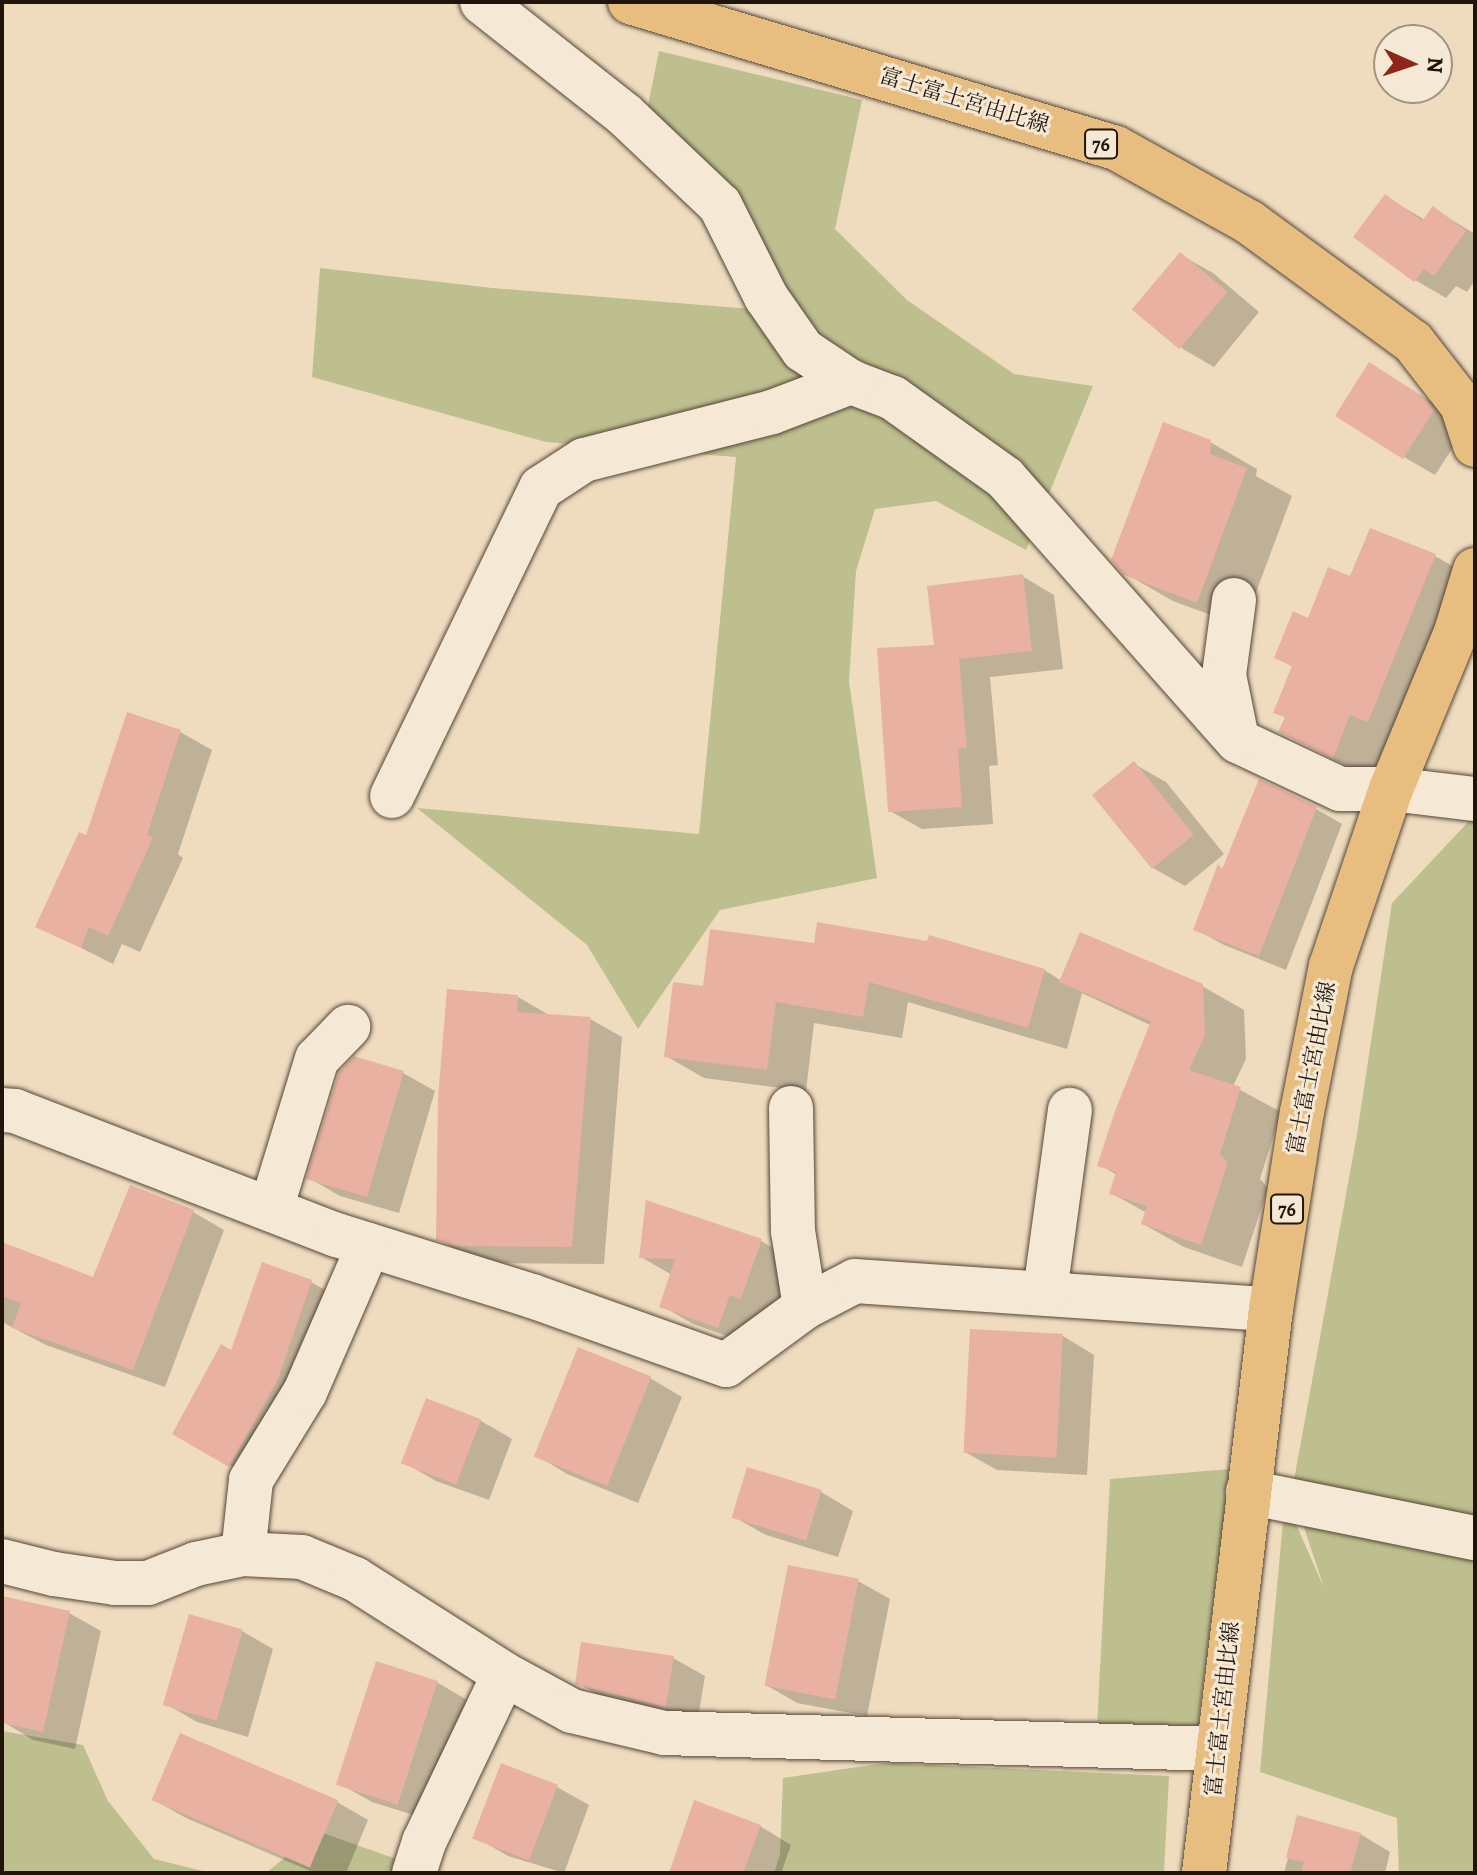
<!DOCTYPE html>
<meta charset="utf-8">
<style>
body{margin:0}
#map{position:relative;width:1477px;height:1875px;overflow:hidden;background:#efdcbf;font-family:Alegreya,"Noto Serif JP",serif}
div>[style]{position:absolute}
.green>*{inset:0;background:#bebf8f}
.shadow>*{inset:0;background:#0003}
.building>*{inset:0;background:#e9b1a1;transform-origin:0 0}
.roads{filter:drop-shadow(0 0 2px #544638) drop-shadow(0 0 2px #544638)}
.minor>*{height:44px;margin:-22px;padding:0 22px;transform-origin:22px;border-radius:22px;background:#f5e8d5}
.major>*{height:44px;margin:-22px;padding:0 22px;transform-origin:22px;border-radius:22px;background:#e8be80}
span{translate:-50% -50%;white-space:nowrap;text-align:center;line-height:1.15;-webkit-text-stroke:6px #f5e8d5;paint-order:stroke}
.shield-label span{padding:2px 6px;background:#f5e8d5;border:2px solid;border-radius:6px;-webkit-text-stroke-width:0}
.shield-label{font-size:20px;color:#21140b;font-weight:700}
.street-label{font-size:22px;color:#21140b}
.frame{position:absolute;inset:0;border:4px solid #21140b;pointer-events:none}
.north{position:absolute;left:1373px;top:24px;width:80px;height:80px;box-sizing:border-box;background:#f5e8d5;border:2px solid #a09384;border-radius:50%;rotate:93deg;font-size:22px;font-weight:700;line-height:32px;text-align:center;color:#21140b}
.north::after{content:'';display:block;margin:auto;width:28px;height:36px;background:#8f2418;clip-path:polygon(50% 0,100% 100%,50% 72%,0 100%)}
</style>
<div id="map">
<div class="green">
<i style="clip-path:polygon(659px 51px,862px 100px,835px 229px,907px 300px,1014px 374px,1093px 386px,1026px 550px,936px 501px,875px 509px,856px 571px,849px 681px,877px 878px,720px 910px,638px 1029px,587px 945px,417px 808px,699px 834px,736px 457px,546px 442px,312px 377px,320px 268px,492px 288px,751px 309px,704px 215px,638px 155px)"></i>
<i style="clip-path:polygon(1471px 819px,1475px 820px,1475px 1873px,1399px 1873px,1397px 1818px,1260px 1772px,1285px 1499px,1324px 1588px,1292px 1491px,1357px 1134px,1392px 903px)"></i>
<i style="clip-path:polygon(1230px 1469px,1197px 1733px,1097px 1727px,1110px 1479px)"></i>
<i style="clip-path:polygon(2px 1731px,83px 1745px,108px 1801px,154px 1859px,211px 1873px,2px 1873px)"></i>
<i style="clip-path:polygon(885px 1763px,1169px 1776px,1164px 1873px,774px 1873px,780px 1855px,783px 1778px)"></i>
<i style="clip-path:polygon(317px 1831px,436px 1873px,266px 1873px)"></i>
</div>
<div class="shadow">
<i style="clip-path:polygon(1385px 196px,1425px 220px,1434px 209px,1475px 234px,1475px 280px,1467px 292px,1456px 286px,1446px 298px,1415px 280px)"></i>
<i style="clip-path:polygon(1181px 255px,1213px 273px,1259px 312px,1214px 367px,1183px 349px,1136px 311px)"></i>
<i style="clip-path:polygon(1401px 383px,1457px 418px,1465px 429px,1435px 475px,1404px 457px)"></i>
<i style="clip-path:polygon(1210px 442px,1257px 469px,1256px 476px,1292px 496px,1243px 627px,1173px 601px,1126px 574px)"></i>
<i style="clip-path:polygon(1435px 556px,1475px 579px,1380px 783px,1281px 732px,1286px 718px,1275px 712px,1293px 667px,1276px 657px,1309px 620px)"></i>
<i style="clip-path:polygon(1022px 576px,1054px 595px,1063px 669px,990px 677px,998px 765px,989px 766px,993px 824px,922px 829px,890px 811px,936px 646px)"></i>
<i style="clip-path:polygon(180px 732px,212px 750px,178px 854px,183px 858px,140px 952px,122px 944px,113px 964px,38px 926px,87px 838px)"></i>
<i style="clip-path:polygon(1134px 764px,1166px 782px,1224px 854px,1185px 886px,1153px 868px)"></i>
<i style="clip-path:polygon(1316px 809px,1342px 824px,1286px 970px,1222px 944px,1196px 929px,1219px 867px,1224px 870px)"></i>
<i style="clip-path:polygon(1044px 970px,1062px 981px,1202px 986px,1244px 1010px,1246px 1059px,1233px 1086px,1281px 1112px,1260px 1179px,1268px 1188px,1242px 1267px,1184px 1247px,1143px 1224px,1147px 1213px,1111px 1193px,1117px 1175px,1100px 1165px,1152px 1026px,1082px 993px,1067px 1049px,908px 1002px,902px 1038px,814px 1023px,806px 1091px,704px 1078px,666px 1056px,704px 988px)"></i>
<i style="clip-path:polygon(518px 997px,549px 1015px,590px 1019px,622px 1037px,604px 1264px,489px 1263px,470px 1257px,438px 1239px)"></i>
<i style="clip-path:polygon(403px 1073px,435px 1091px,399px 1213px,340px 1196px,309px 1178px)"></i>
<i style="clip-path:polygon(193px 1212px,224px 1230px,165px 1387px,46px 1345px,2px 1322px,2px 1244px,94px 1279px)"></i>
<i style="clip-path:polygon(761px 1241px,793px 1259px,773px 1316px,750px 1344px,693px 1324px,662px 1306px,672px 1275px,641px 1257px)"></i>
<i style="clip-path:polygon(311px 1282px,343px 1300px,262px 1483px,206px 1452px,232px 1353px)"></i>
<i style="clip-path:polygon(1063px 1336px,1094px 1355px,1087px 1475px,997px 1470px,965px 1452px)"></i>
<i style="clip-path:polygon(650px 1378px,682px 1397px,638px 1503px,567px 1474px,536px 1455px)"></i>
<i style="clip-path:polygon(428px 1401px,481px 1421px,512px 1439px,489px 1500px,436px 1481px,405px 1463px)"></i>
<i style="clip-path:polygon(821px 1492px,853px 1511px,838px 1557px,766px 1535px,734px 1517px)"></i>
<i style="clip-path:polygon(858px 1581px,890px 1599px,867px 1716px,797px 1703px,766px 1685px)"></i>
<i style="clip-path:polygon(2px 1598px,69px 1613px,101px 1631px,75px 1749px,33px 1740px,2px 1721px)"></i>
<i style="clip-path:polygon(242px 1631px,273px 1649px,248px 1737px,197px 1722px,166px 1704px)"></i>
<i style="clip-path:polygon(673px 1658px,705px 1676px,697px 1724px,609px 1701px,577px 1683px)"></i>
<i style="clip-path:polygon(377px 1664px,438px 1683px,469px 1701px,433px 1821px,372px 1802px,340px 1784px)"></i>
<i style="clip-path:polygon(557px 1787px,589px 1805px,564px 1873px,508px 1856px,477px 1838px)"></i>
<i style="clip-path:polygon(154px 1800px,337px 1802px,368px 1820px,346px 1873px,315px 1873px,186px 1818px)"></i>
<i style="clip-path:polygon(1299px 1818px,1360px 1834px,1390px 1852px,1385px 1873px,1284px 1873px)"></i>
<i style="clip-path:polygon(760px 1826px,791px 1845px,781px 1873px,671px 1873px)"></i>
</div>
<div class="building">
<i style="clip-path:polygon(1385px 194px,1422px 221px,1433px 206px,1466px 231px,1434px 276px,1424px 269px,1414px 282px,1353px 237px)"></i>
<i style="left:1180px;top:252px;width:62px;height:75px;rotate:40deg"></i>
<i style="clip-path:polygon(1369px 362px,1425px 398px,1434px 410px,1403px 459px,1335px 416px)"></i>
<i style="clip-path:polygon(1163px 422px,1211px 440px,1210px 454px,1247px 468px,1197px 603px,1124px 575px,1111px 560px)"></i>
<i style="clip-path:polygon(1370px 528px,1436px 554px,1368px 722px,1350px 715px,1333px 758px,1278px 732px,1285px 717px,1273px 713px,1292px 666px,1274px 658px,1293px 611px,1308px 618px,1328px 567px,1350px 576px)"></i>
<i style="clip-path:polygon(1023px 574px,1032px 651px,959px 659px,967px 748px,958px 749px,962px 807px,888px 812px,877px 648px,934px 645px,927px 586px)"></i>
<i style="clip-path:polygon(127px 712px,181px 730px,147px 835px,153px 838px,108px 936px,89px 927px,81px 948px,35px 927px,79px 832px,86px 835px)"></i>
<i style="left:1134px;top:761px;width:95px;height:54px;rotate:51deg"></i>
<i style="clip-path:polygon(1259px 779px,1317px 807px,1259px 956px,1193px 930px,1218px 864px,1222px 869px)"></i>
<i style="clip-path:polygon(817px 922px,927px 941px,929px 935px,1045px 969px,1028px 1028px,869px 982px,863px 1017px,776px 1002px,767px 1070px,664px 1057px,673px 982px,703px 986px,710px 929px,814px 943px)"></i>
<i style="clip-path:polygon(1080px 932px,1203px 984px,1205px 1035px,1189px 1070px,1241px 1087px,1220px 1154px,1228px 1162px,1201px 1245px,1141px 1224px,1147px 1206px,1109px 1194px,1116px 1172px,1097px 1166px,1115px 1111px,1151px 1021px,1059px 982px)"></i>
<i style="clip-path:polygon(447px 989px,518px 995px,517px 1012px,591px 1017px,572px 1247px,455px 1246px,436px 1240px,438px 1097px)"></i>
<i style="clip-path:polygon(354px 1056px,404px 1071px,367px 1197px,306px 1179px,339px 1072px)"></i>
<i style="clip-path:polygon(130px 1185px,194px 1210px,133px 1370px,12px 1328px,21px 1303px,2px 1296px,2px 1242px,93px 1277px)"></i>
<i style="clip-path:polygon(646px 1200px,762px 1239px,741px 1299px,730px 1295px,718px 1328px,659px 1307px,675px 1259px,639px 1258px)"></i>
<i style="clip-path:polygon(262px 1262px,312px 1280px,278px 1379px,229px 1467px,172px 1434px,221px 1344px,231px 1350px)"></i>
<i style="left:970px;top:1329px;width:93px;height:124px;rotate:3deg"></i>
<i style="left:578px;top:1347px;width:79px;height:118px;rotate:22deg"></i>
<i style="left:426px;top:1398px;width:59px;height:70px;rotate:21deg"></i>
<i style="left:747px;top:1467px;width:78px;height:53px;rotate:17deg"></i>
<i style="left:788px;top:1565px;width:72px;height:123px;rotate:11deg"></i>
<i style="clip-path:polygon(2px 1596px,70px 1611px,43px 1732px,2px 1723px)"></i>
<i style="left:189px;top:1614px;width:56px;height:95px;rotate:16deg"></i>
<i style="clip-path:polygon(581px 1642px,674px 1656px,666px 1707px,575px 1684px)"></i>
<i style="left:376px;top:1661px;width:65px;height:130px;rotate:18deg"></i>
<i style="left:180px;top:1733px;width:172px;height:73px;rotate:23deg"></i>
<i style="left:501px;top:1763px;width:61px;height:81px;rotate:21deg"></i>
<i style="clip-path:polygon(694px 1800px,761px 1825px,743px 1873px,669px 1873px)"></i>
<i style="clip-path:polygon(1297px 1815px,1361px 1833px,1350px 1873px,1301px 1873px,1304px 1862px,1286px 1858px)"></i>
</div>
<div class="roads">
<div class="minor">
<i style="left:482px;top:2px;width:181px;rotate:38.3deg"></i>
<i style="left:624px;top:114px;width:132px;rotate:43.5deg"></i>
<i style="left:720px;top:205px;width:103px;rotate:63.4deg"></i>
<i style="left:766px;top:297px;width:65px;rotate:55.1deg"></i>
<i style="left:803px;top:350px;width:58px;rotate:33.7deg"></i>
<i style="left:851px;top:382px;width:45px;rotate:20.9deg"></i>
<i style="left:893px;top:398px;width:138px;rotate:35.5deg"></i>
<i style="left:1005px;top:478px;width:351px;rotate:48.5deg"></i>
<i style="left:1238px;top:741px;width:113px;rotate:25.2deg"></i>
<i style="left:1340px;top:789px;width:51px"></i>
<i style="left:1391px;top:789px;width:85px;rotate:6.8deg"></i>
<i style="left:1234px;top:600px;width:76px;rotate:97.6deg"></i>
<i style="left:1224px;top:675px;width:65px;rotate:78.5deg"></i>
<i style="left:392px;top:796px;width:342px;rotate:-64.2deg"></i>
<i style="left:541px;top:488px;width:51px;rotate:-33.1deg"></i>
<i style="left:584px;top:460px;width:194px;rotate:-14.3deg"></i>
<i style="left:772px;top:412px;width:85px;rotate:-20.8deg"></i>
<i style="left:791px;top:1108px;width:123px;rotate:89.1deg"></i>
<i style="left:793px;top:1231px;width:77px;rotate:81deg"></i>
<i style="left:2px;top:1110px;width:13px;rotate:4deg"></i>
<i style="left:15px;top:1111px;width:345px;rotate:21.1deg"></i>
<i style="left:337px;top:1235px;width:204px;rotate:17.4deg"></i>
<i style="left:532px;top:1296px;width:206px;rotate:19.6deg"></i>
<i style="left:726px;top:1365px;width:98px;rotate:-36.3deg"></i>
<i style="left:805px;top:1307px;width:56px;rotate:-27.5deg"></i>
<i style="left:855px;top:1281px;width:417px;rotate:3.9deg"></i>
<i style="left:271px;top:1209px;width:157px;rotate:-73deg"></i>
<i style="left:317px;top:1059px;width:45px;rotate:-45.9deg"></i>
<i style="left:1045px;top:1292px;width:184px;rotate:-82.2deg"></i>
<i style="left:1248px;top:1492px;width:232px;rotate:11.5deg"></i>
<i style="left:243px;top:1554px;width:74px;rotate:-83.8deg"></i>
<i style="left:251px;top:1480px;width:103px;rotate:-58.5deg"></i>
<i style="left:305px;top:1392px;width:160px;rotate:-66.5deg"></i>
<i style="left:2px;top:1561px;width:54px;rotate:14deg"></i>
<i style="left:54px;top:1574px;width:62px;rotate:8.4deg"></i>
<i style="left:115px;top:1583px;width:33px"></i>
<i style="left:148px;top:1583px;width:52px;rotate:-21.6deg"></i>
<i style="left:196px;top:1564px;width:48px;rotate:-12deg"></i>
<i style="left:243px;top:1554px;width:59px;rotate:2.9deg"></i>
<i style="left:302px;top:1557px;width:57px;rotate:22.5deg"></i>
<i style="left:355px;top:1579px;width:177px;rotate:32.5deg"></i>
<i style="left:504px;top:1674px;width:77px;rotate:28.6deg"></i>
<i style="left:572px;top:1711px;width:95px;rotate:13.4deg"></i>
<i style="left:664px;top:1733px;width:554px;rotate:1.65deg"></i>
<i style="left:414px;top:1873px;width:33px;rotate:-72deg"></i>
<i style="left:424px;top:1842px;width:186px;rotate:-64.5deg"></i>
</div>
<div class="major">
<i style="left:630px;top:2px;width:507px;rotate:16.72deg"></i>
<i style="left:1116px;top:148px;width:152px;rotate:29.1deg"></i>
<i style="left:1249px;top:222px;width:203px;rotate:36.2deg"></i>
<i style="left:1413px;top:342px;width:80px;rotate:52.1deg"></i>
<i style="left:1462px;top:405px;width:42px;rotate:72deg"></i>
<i style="left:1204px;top:1873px;width:568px;rotate:-83.23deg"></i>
<i style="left:1271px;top:1309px;width:199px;rotate:-81.1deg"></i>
<i style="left:1302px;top:1112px;width:149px;rotate:-78.8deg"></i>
<i style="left:1331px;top:966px;width:187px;rotate:-71.3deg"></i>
<i style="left:1391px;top:789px;width:170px;rotate:-67.5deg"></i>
<i style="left:1456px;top:632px;width:65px;rotate:-73deg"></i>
</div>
</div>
<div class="shield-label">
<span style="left:1101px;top:144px">76</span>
<span style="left:1287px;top:1209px">76</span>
</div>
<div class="street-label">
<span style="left:964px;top:101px;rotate:17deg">富士富士宮由比線</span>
<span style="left:1312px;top:1068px;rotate:-79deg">富士富士宮由比線</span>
<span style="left:1223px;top:1709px;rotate:-84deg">富士富士宮由比線</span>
</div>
<div class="frame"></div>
<div class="north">N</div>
</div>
